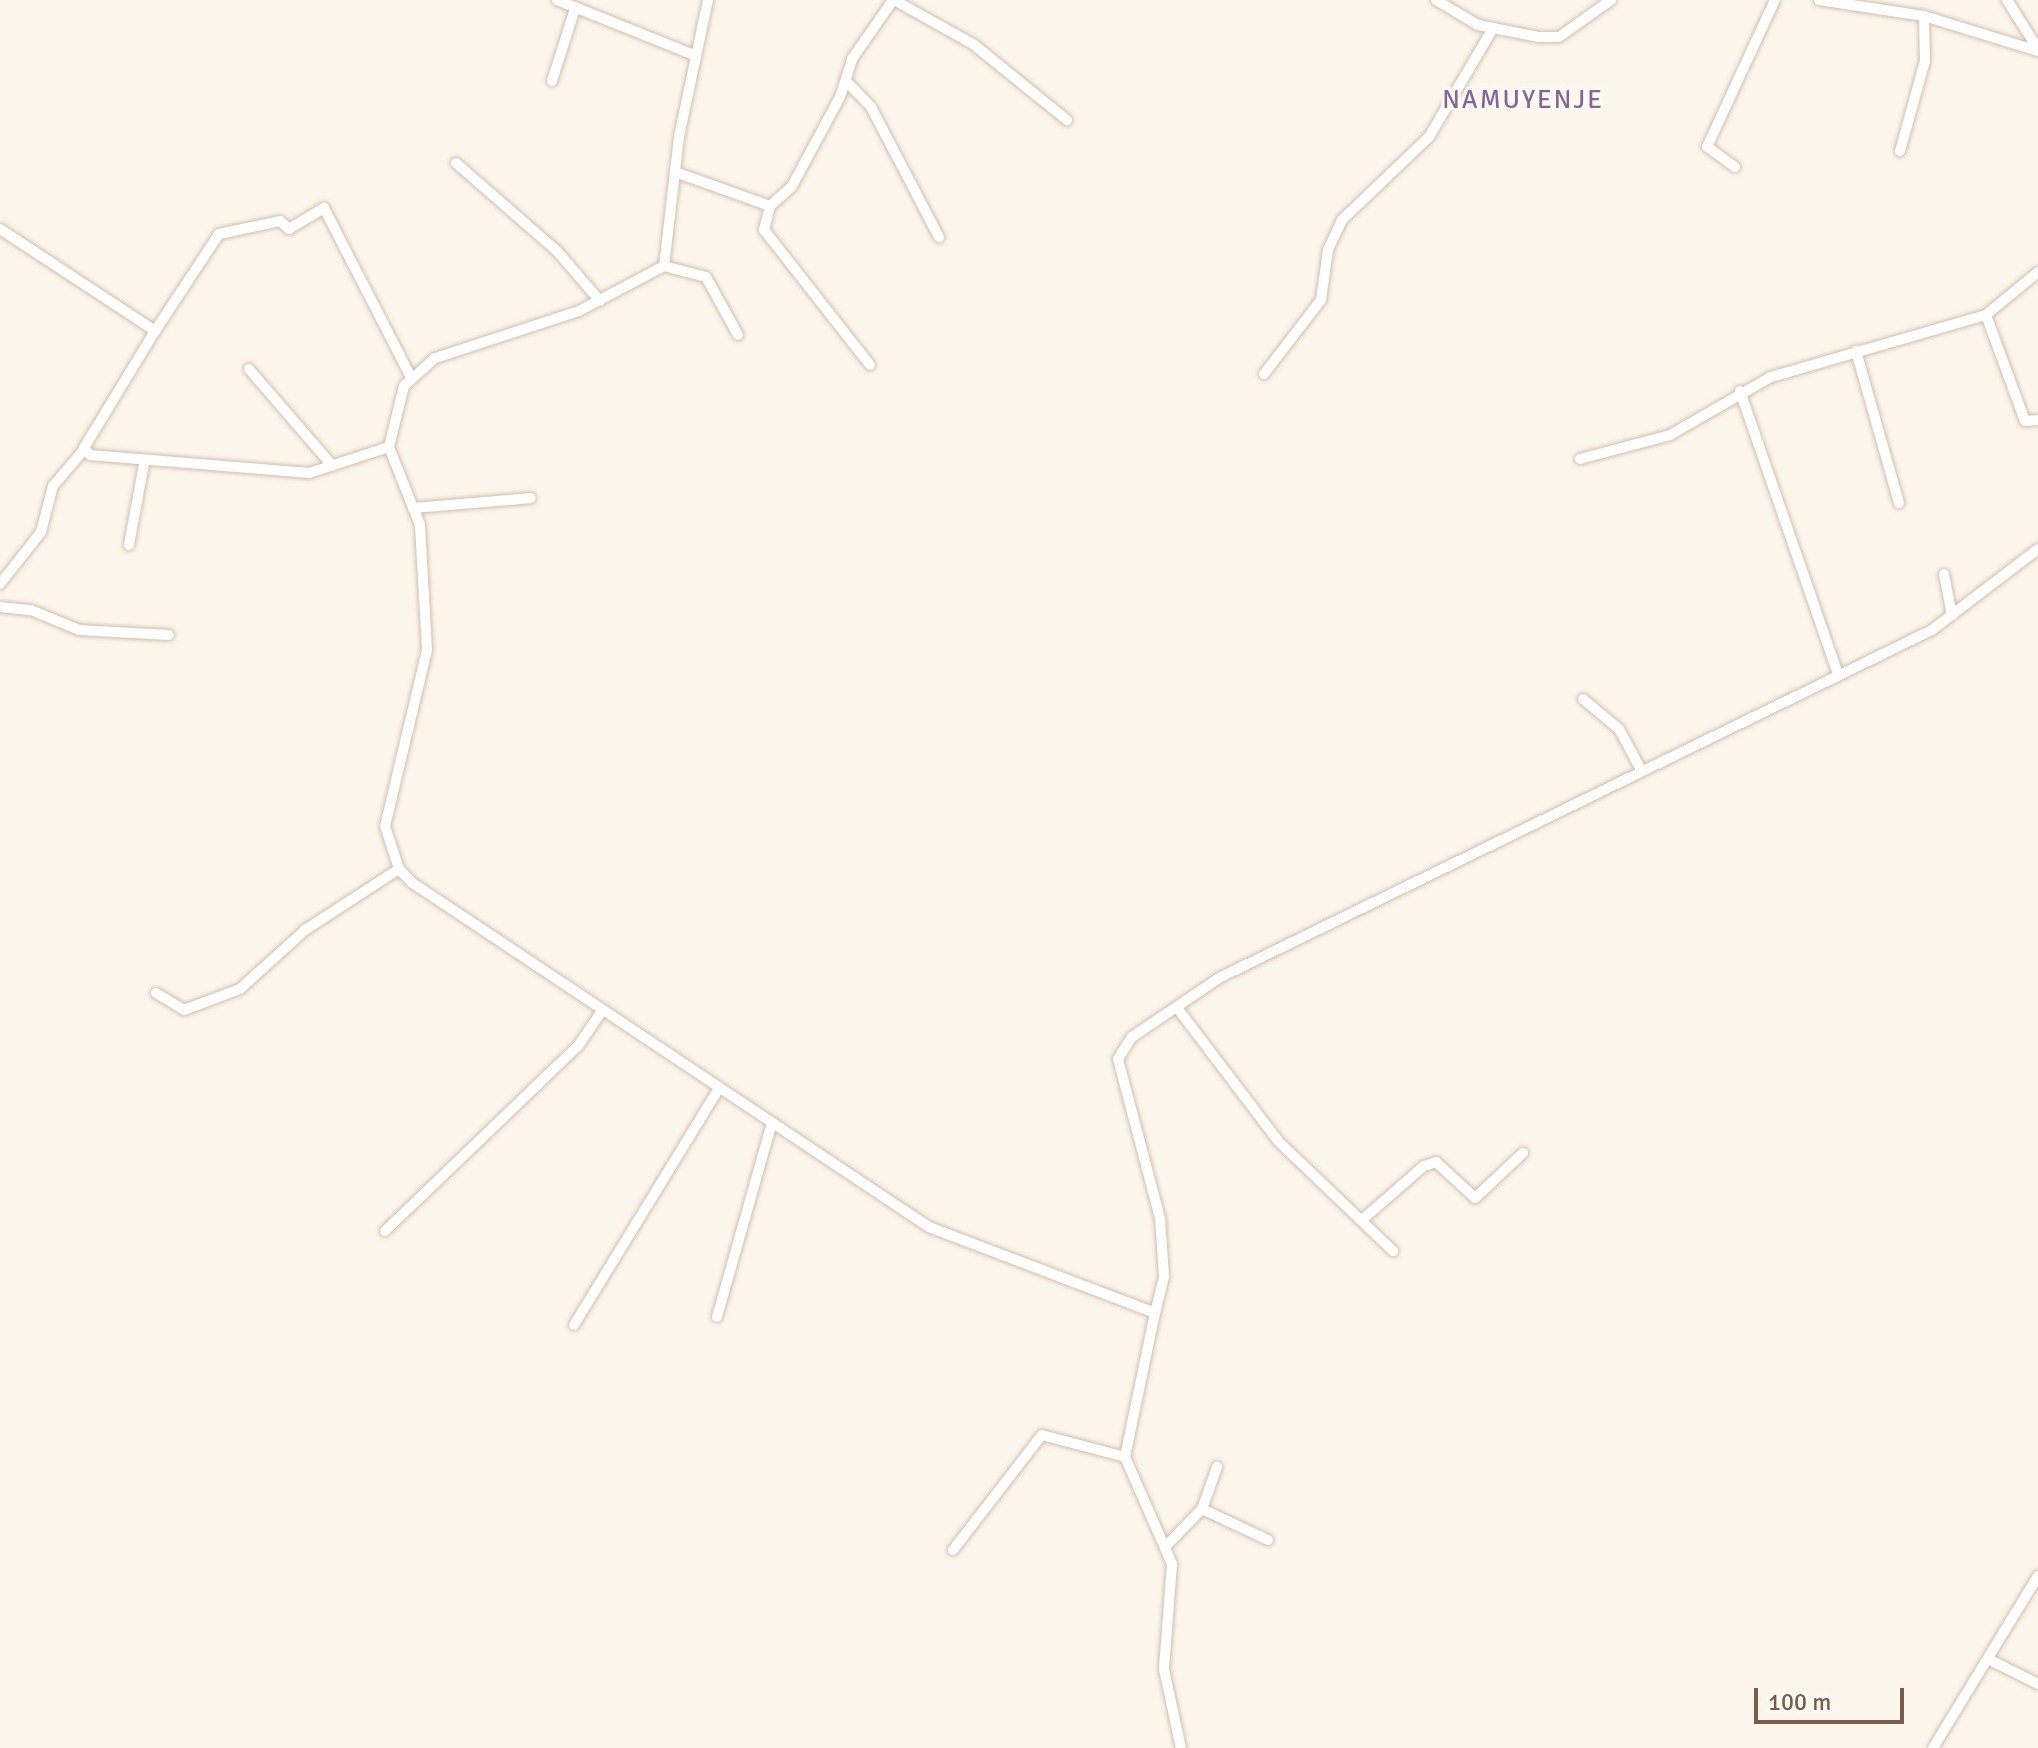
<!DOCTYPE html>
<style>
body{margin:0}
#map{position:relative;width:2038px;height:1748px;overflow:hidden;background:#fdf6ec;font-family:Signika,sans-serif}
div>[style]{position:absolute}
.roads{filter:drop-shadow(0 0 2px #d1beb0) drop-shadow(0 0 2px #d1beb0)}
.minor>*{height:10px;margin:-5px;padding:0 5px;transform-origin:5px;border-radius:5px;background:#fff}
span{translate:-50% -50%;white-space:nowrap;text-align:center;line-height:1.15;-webkit-text-stroke:6px #fffaf3;paint-order:stroke}
.quarter-label{font-size:26px;color:#846595;letter-spacing:2px}
.scale{position:absolute;left:1754px;top:1688px;width:150px;height:36px;box-sizing:border-box;border:4px solid #7a5c4d;border-top:0;padding-left:10px;font-size:24px;line-height:28px;white-space:nowrap;color:#7a5c4d;-webkit-text-stroke:6px #fffaf3;paint-order:stroke}
</style>
<div id="map">
<div class="roads">
<div class="minor">
<i style="left:557px;top:0;width:148px;rotate:21.9deg"></i>
<i style="left:708px;top:0;width:140px;rotate:102deg"></i>
<i style="left:679px;top:137px;width:130px;rotate:96.6deg"></i>
<i style="left:664px;top:266px;width:96px;rotate:152.1deg"></i>
<i style="left:579px;top:311px;width:151px;rotate:161.9deg"></i>
<i style="left:435px;top:358px;width:42px;rotate:137.9deg"></i>
<i style="left:404px;top:386px;width:63px;rotate:103.8deg"></i>
<i style="left:389px;top:447px;width:84px;rotate:68.3deg"></i>
<i style="left:420px;top:525px;width:125px;rotate:86.8deg"></i>
<i style="left:427px;top:650px;width:181px;rotate:103.4deg"></i>
<i style="left:385px;top:826px;width:45px;rotate:72deg"></i>
<i style="left:399px;top:869px;width:18px;rotate:47deg"></i>
<i style="left:411px;top:882px;width:622px;rotate:33.66deg"></i>
<i style="left:929px;top:1227px;width:242px;rotate:20.8deg"></i>
<i style="left:1155px;top:1313px;width:147px;rotate:101.8deg"></i>
<i style="left:1125px;top:1457px;width:117px;rotate:66.3deg"></i>
<i style="left:1172px;top:1564px;width:105px;rotate:94.4deg"></i>
<i style="left:1164px;top:1669px;width:81px;rotate:77.9deg"></i>
<i style="left:894px;top:0;width:90px;rotate:29.1deg"></i>
<i style="left:973px;top:44px;width:121px;rotate:39deg"></i>
<i style="left:1436px;top:0;width:49px;rotate:30.8deg"></i>
<i style="left:1478px;top:25px;width:61px;rotate:11.3deg"></i>
<i style="left:1538px;top:37px;width:21px"></i>
<i style="left:1559px;top:37px;width:64px;rotate:-35.4deg"></i>
<i style="left:1819px;top:0;width:106px;rotate:8.7deg"></i>
<i style="left:1924px;top:16px;width:119px;rotate:17.1deg"></i>
<i style="left:2007px;top:0;width:58px;rotate:57.7deg"></i>
<i style="left:552px;top:81px;width:76px;rotate:-72.3deg"></i>
<i style="left:846px;top:81px;width:36px;rotate:46deg"></i>
<i style="left:871px;top:107px;width:147px;rotate:62.4deg"></i>
<i style="left:1900px;top:151px;width:93px;rotate:-74.5deg"></i>
<i style="left:1925px;top:61px;width:45px;rotate:-91.3deg"></i>
<i style="left:456px;top:163px;width:134px;rotate:41.1deg"></i>
<i style="left:557px;top:251px;width:66px;rotate:49.3deg"></i>
<i style="left:1735px;top:167px;width:34px;rotate:-144deg"></i>
<i style="left:1707px;top:147px;width:162px;rotate:-65.2deg"></i>
<i style="left:675px;top:172px;width:101px;rotate:19.7deg"></i>
<i style="left:0;top:229px;width:186px;rotate:33.3deg"></i>
<i style="left:155px;top:331px;width:137px;rotate:121.3deg"></i>
<i style="left:84px;top:448px;width:9px;rotate:49deg"></i>
<i style="left:90px;top:455px;width:220px;rotate:4.7deg"></i>
<i style="left:309px;top:473px;width:84px;rotate:-18deg"></i>
<i style="left:664px;top:266px;width:43px;rotate:14.7deg"></i>
<i style="left:706px;top:277px;width:66px;rotate:61.1deg"></i>
<i style="left:1986px;top:315px;width:113px;rotate:69.8deg"></i>
<i style="left:2025px;top:421px;width:13px;rotate:-4deg"></i>
<i style="left:155px;top:331px;width:116px;rotate:-56.6deg"></i>
<i style="left:219px;top:234px;width:62px;rotate:-12deg"></i>
<i style="left:280px;top:221px;width:12px;rotate:42deg"></i>
<i style="left:289px;top:229px;width:41px;rotate:-31deg"></i>
<i style="left:324px;top:208px;width:188px;rotate:62.8deg"></i>
<i style="left:1856px;top:351px;width:158px;rotate:74.2deg"></i>
<i style="left:870px;top:365px;width:172px;rotate:-128.1deg"></i>
<i style="left:764px;top:230px;width:25px;rotate:-76deg"></i>
<i style="left:770px;top:206px;width:30px;rotate:-42deg"></i>
<i style="left:792px;top:186px;width:101px;rotate:-61.7deg"></i>
<i style="left:840px;top:97px;width:40px;rotate:-72deg"></i>
<i style="left:852px;top:59px;width:72px;rotate:-55.2deg"></i>
<i style="left:249px;top:369px;width:127px;rotate:49.2deg"></i>
<i style="left:1264px;top:374px;width:93px;rotate:-52.4deg"></i>
<i style="left:1321px;top:300px;width:50px;rotate:-82deg"></i>
<i style="left:1328px;top:250px;width:33px;rotate:-65deg"></i>
<i style="left:1342px;top:220px;width:120px;rotate:-43.7deg"></i>
<i style="left:1429px;top:137px;width:124px;rotate:-59.5deg"></i>
<i style="left:1740px;top:391px;width:299px;rotate:70.9deg"></i>
<i style="left:1580px;top:459px;width:93px;rotate:-14.9deg"></i>
<i style="left:1670px;top:435px;width:116px;rotate:-29.9deg"></i>
<i style="left:1771px;top:377px;width:224px;rotate:-16.1deg"></i>
<i style="left:1986px;top:315px;width:67px;rotate:-39.6deg"></i>
<i style="left:413px;top:508px;width:118px;rotate:-4.8deg"></i>
<i style="left:129px;top:545px;width:82px;rotate:-79.5deg"></i>
<i style="left:1944px;top:574px;width:42px;rotate:79deg"></i>
<i style="left:0;top:584px;width:66px;rotate:-51.7deg"></i>
<i style="left:41px;top:532px;width:48px;rotate:-75.4deg"></i>
<i style="left:53px;top:486px;width:48px;rotate:-49.3deg"></i>
<i style="left:0;top:607px;width:31px;rotate:6deg"></i>
<i style="left:31px;top:610px;width:52px;rotate:22.6deg"></i>
<i style="left:79px;top:630px;width:90px;rotate:3.2deg"></i>
<i style="left:1583px;top:699px;width:47px;rotate:39.8deg"></i>
<i style="left:1619px;top:729px;width:44px;rotate:61.7deg"></i>
<i style="left:156px;top:993px;width:33px;rotate:31deg"></i>
<i style="left:184px;top:1010px;width:60px;rotate:-20.6deg"></i>
<i style="left:240px;top:989px;width:88px;rotate:-42.2deg"></i>
<i style="left:305px;top:930px;width:112px;rotate:-33deg"></i>
<i style="left:1178px;top:1009px;width:167px;rotate:52.8deg"></i>
<i style="left:1279px;top:1142px;width:158px;rotate:43.7deg"></i>
<i style="left:1362px;top:1220px;width:82px;rotate:-41.1deg"></i>
<i style="left:1424px;top:1166px;width:13px;rotate:-18deg"></i>
<i style="left:1436px;top:1162px;width:53px;rotate:42.7deg"></i>
<i style="left:1475px;top:1198px;width:66px;rotate:-43.2deg"></i>
<i style="left:385px;top:1231px;width:267px;rotate:-43.8deg"></i>
<i style="left:578px;top:1046px;width:42px;rotate:-55.6deg"></i>
<i style="left:1155px;top:1313px;width:38px;rotate:-76deg"></i>
<i style="left:1164px;top:1276px;width:58px;rotate:-93.9deg"></i>
<i style="left:1160px;top:1218px;width:164px;rotate:-104.8deg"></i>
<i style="left:1118px;top:1059px;width:26px;rotate:-58deg"></i>
<i style="left:1132px;top:1037px;width:105px;rotate:-34.1deg"></i>
<i style="left:1219px;top:978px;width:793px;rotate:-26.02deg"></i>
<i style="left:1932px;top:630px;width:133px;rotate:-37.4deg"></i>
<i style="left:717px;top:1317px;width:202px;rotate:-74.2deg"></i>
<i style="left:574px;top:1325px;width:278px;rotate:-58.5deg"></i>
<i style="left:1202px;top:1509px;width:73px;rotate:25.2deg"></i>
<i style="left:1166px;top:1546px;width:52px;rotate:-45.8deg"></i>
<i style="left:1202px;top:1509px;width:45px;rotate:-70.3deg"></i>
<i style="left:953px;top:1550px;width:145px;rotate:-52.3deg"></i>
<i style="left:1042px;top:1435px;width:86px;rotate:14.8deg"></i>
<i style="left:1988px;top:1659px;width:56px;rotate:26.6deg"></i>
<i style="left:1933px;top:1748px;width:202px;rotate:-58.6deg"></i>
</div>
</div>
<div class="quarter-label">
<span style="left:1523px;top:101px">NAMUYENJE</span>
</div>
<div class="scale">100 m</div>
</div>
